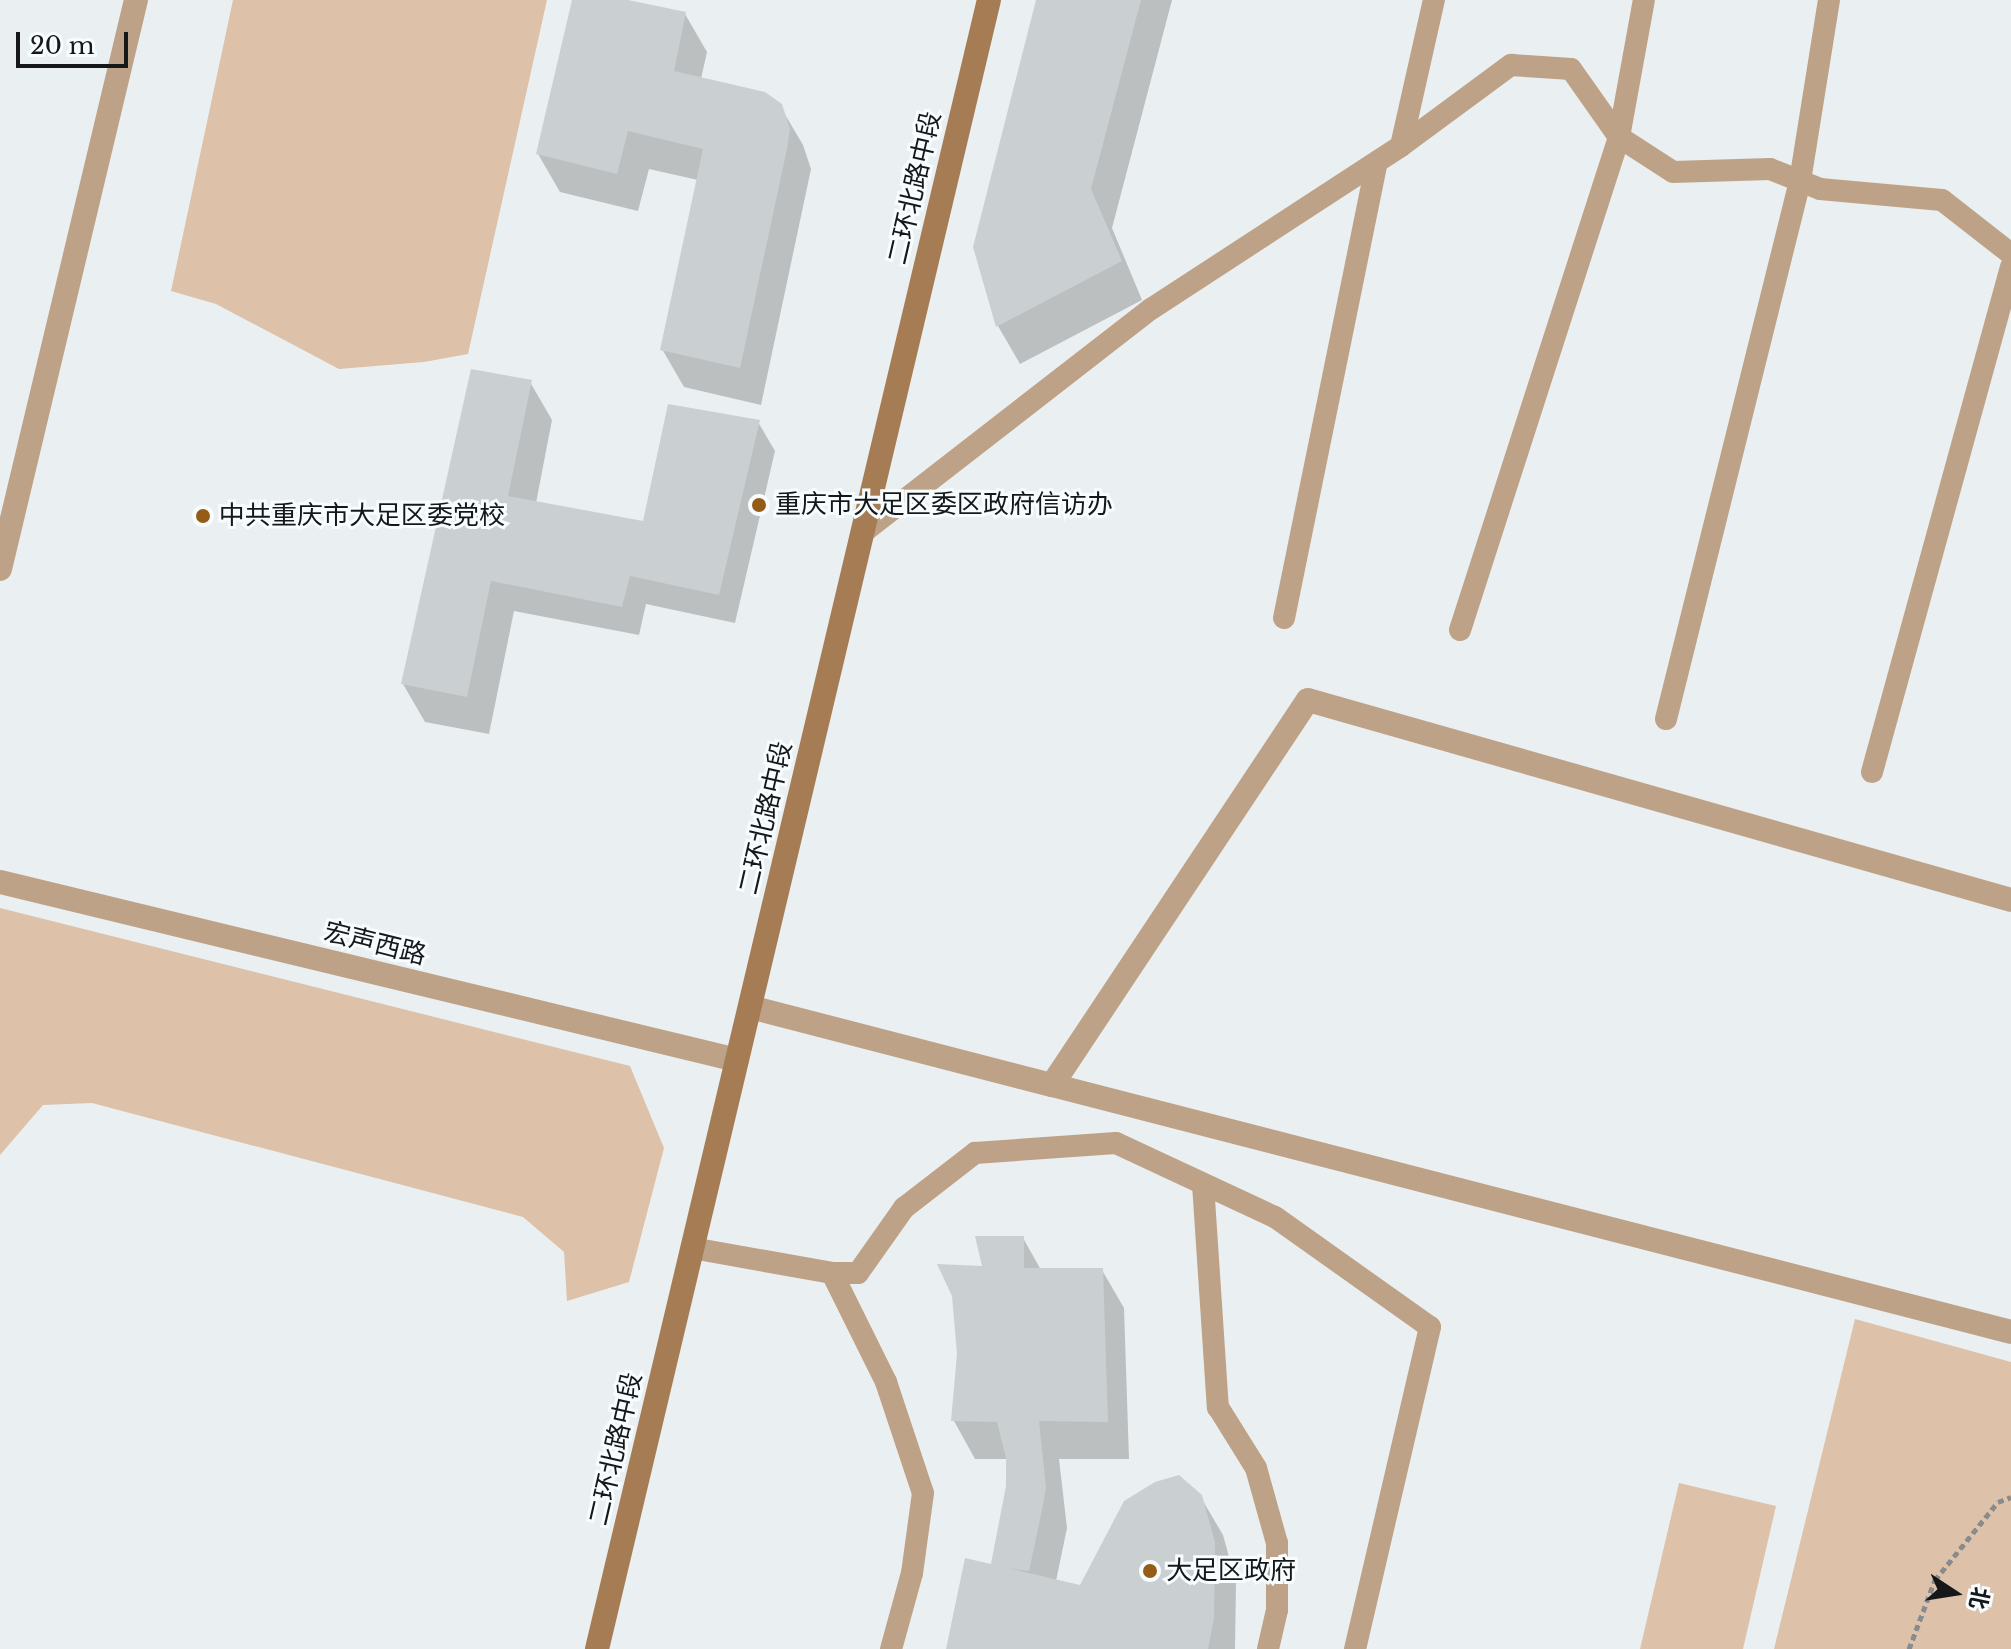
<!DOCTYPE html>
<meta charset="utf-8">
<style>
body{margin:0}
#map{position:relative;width:2011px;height:1649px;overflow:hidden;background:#eaeff1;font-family:"Libre Baskerville","Noto Sans SC",serif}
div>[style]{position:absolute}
.green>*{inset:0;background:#ddc2a9}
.shadow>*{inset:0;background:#0003}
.building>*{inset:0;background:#cacfd1}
.path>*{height:5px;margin-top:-2.5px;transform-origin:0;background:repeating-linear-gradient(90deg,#888c8e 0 6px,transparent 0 10px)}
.service>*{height:22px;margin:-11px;padding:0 11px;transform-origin:11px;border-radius:11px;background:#bea287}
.minor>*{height:24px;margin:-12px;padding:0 12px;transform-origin:12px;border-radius:12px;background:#bea287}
.tertiary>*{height:24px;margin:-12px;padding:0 12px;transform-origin:12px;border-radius:12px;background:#bea287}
.secondary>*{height:24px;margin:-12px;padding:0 12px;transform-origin:12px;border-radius:12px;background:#a57c53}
.dots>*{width:22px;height:22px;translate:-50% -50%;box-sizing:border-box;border:4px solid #f7fcff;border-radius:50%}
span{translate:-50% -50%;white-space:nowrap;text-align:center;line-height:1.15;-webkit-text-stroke:6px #f7fcff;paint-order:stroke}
.street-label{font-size:26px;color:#151718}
.poi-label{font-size:26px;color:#151718}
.left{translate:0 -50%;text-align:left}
.north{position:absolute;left:1915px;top:1553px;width:80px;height:80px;-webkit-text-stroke:6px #f7fcff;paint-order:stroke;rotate:102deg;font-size:22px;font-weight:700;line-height:32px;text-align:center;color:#151718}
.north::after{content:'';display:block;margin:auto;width:28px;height:36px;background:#151718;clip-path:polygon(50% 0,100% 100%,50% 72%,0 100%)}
.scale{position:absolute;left:16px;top:32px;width:112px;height:36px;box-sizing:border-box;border:4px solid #151718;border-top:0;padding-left:10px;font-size:24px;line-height:28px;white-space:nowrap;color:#151718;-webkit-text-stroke:6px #f7fcff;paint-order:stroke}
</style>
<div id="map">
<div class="green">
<i style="clip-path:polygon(233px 0,547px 0,468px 354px,424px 362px,339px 369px,216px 304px,171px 291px)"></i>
<i style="clip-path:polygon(0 908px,630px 1066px,664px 1148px,629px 1282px,567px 1301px,564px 1252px,523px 1217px,92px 1103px,43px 1105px,0 1155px)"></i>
<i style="clip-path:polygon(1855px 1319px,2011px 1362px,2011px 1649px,1774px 1649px)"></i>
<i style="clip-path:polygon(1679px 1483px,1776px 1506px,1743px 1649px,1640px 1649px)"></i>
</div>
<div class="shadow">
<i style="clip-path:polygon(574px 0,618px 0,685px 14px,707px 52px,701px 79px,780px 106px,803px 145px,811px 169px,761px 405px,684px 387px,662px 349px,698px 180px,649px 169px,638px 211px,560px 192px,538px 154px)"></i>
<i style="clip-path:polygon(1038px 0,1172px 0,1112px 228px,1142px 300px,1020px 364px,998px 326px,976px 247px)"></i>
<i style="clip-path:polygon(530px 382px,552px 420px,536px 503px,644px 523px,758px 422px,775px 451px,735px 623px,646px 604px,639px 635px,514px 611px,489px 734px,425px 722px,403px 684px)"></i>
<i style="clip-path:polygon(1023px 1238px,1041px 1270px,1102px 1270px,1124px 1308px,1129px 1459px,1059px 1459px,1067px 1528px,1056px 1581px,1081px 1587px,1200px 1496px,1223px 1535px,1236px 1582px,1235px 1649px,948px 1649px,993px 1566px,1008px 1486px,1008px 1459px,975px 1459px,954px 1421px,984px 1268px)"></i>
</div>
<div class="building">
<i style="clip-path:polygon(572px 0,628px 0,686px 12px,674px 71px,765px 92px,782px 104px,790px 129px,787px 149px,740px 368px,660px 350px,703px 149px,628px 131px,617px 174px,536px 154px)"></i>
<i style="clip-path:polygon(1036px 0,1141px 0,1091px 189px,1122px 261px,996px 327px,973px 247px)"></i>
<i style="clip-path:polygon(471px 369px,532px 380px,508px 496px,643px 521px,668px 404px,760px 420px,719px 595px,630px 576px,622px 607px,491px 581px,467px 697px,401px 684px)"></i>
<i style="clip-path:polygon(975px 1236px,1024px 1236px,1024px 1268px,1103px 1268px,1108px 1422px,1039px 1421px,1046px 1488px,1041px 1515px,1029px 1571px,1008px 1568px,1080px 1585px,1124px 1501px,1155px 1482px,1179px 1475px,1202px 1495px,1215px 1542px,1214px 1618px,1208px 1649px,946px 1649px,965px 1558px,991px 1564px,1006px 1486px,1006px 1458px,997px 1422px,951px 1421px,957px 1354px,952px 1296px,937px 1264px,982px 1266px)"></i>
</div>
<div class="path">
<i style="left:1909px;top:1649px;width:74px;rotate:-69.4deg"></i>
<i style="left:1935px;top:1580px;width:100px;rotate:-51.1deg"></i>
<i style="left:1998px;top:1502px;width:14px;rotate:-21deg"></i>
</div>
<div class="service">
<i style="left:1401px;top:146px;width:137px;rotate:-36.4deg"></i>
<i style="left:1511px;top:65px;width:60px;rotate:3.8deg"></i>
<i style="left:1571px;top:69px;width:83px;rotate:54.8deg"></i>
<i style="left:1619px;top:137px;width:64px;rotate:32.9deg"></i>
<i style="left:1673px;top:172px;width:97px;rotate:-1.8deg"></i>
<i style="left:1770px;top:169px;width:54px;rotate:21.8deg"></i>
<i style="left:1820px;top:189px;width:122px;rotate:5.2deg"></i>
<i style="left:1942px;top:200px;width:88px;rotate:38deg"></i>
<i style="left:862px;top:533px;width:366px;rotate:-37.8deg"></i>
<i style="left:1151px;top:309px;width:298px;rotate:-33.1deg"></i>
<i style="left:1401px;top:146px;width:150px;rotate:-77.3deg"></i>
<i style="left:1284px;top:618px;width:465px;rotate:-78.5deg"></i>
<i style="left:1460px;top:630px;width:518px;rotate:-72.12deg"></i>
<i style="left:1619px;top:137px;width:139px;rotate:-79.7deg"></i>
<i style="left:1666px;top:719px;width:554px;rotate:-76.01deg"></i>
<i style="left:1800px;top:181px;width:183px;rotate:-80.9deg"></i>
<i style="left:1872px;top:772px;width:524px;rotate:-74.61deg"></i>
<i style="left:1203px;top:1184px;width:224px;rotate:86.2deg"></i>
<i style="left:1218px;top:1407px;width:72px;rotate:58.1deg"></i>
<i style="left:1256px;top:1468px;width:78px;rotate:74.4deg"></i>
<i style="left:1277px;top:1543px;width:67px;rotate:90deg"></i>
<i style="left:1277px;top:1610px;width:40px;rotate:103deg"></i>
<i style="left:692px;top:1248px;width:142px;rotate:10.1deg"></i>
<i style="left:832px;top:1273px;width:26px"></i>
<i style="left:858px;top:1273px;width:80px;rotate:-54.7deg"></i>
<i style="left:904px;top:1208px;width:90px;rotate:-37.8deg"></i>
<i style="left:975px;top:1153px;width:141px;rotate:-4.1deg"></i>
<i style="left:1116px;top:1143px;width:175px;rotate:25deg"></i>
<i style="left:1275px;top:1217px;width:190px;rotate:35.4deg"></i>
<i style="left:1430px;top:1327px;width:331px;rotate:103.1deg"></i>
<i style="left:832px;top:1273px;width:122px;rotate:63.6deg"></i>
<i style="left:886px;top:1382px;width:117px;rotate:71.6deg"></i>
<i style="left:923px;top:1493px;width:81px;rotate:97.8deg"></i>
<i style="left:912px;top:1573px;width:79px;rotate:105.4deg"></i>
</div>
<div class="minor">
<i style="left:0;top:569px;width:585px;rotate:-76.56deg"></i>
<i style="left:750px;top:1007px;width:312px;rotate:14.5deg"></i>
<i style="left:1052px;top:1085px;width:462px;rotate:-56.4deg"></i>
<i style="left:1308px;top:700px;width:731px;rotate:15.88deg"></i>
<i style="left:1052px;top:1085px;width:990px;rotate:14.44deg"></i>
</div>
<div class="tertiary">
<i style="left:0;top:882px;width:758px;rotate:13.58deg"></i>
</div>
<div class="secondary">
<i style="left:597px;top:1649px;width:1695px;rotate:-76.63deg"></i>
</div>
<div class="dots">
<i style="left:759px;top:505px;background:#955c18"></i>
<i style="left:203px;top:516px;background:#955c18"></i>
<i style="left:1150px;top:1571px;background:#955c18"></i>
</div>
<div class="street-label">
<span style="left:915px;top:188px;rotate:-77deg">二环北路中段</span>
<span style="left:766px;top:818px;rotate:-77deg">二环北路中段</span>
<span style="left:375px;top:944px;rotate:14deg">宏声西路</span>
<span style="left:616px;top:1449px;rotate:-77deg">二环北路中段</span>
</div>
<div class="poi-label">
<span class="left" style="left:775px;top:505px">重庆市大足区委区政府信访办</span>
<span class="left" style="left:219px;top:516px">中共重庆市大足区委党校</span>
<span class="left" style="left:1166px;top:1571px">大足区政府</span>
</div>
<div class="north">北</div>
<div class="scale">20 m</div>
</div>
